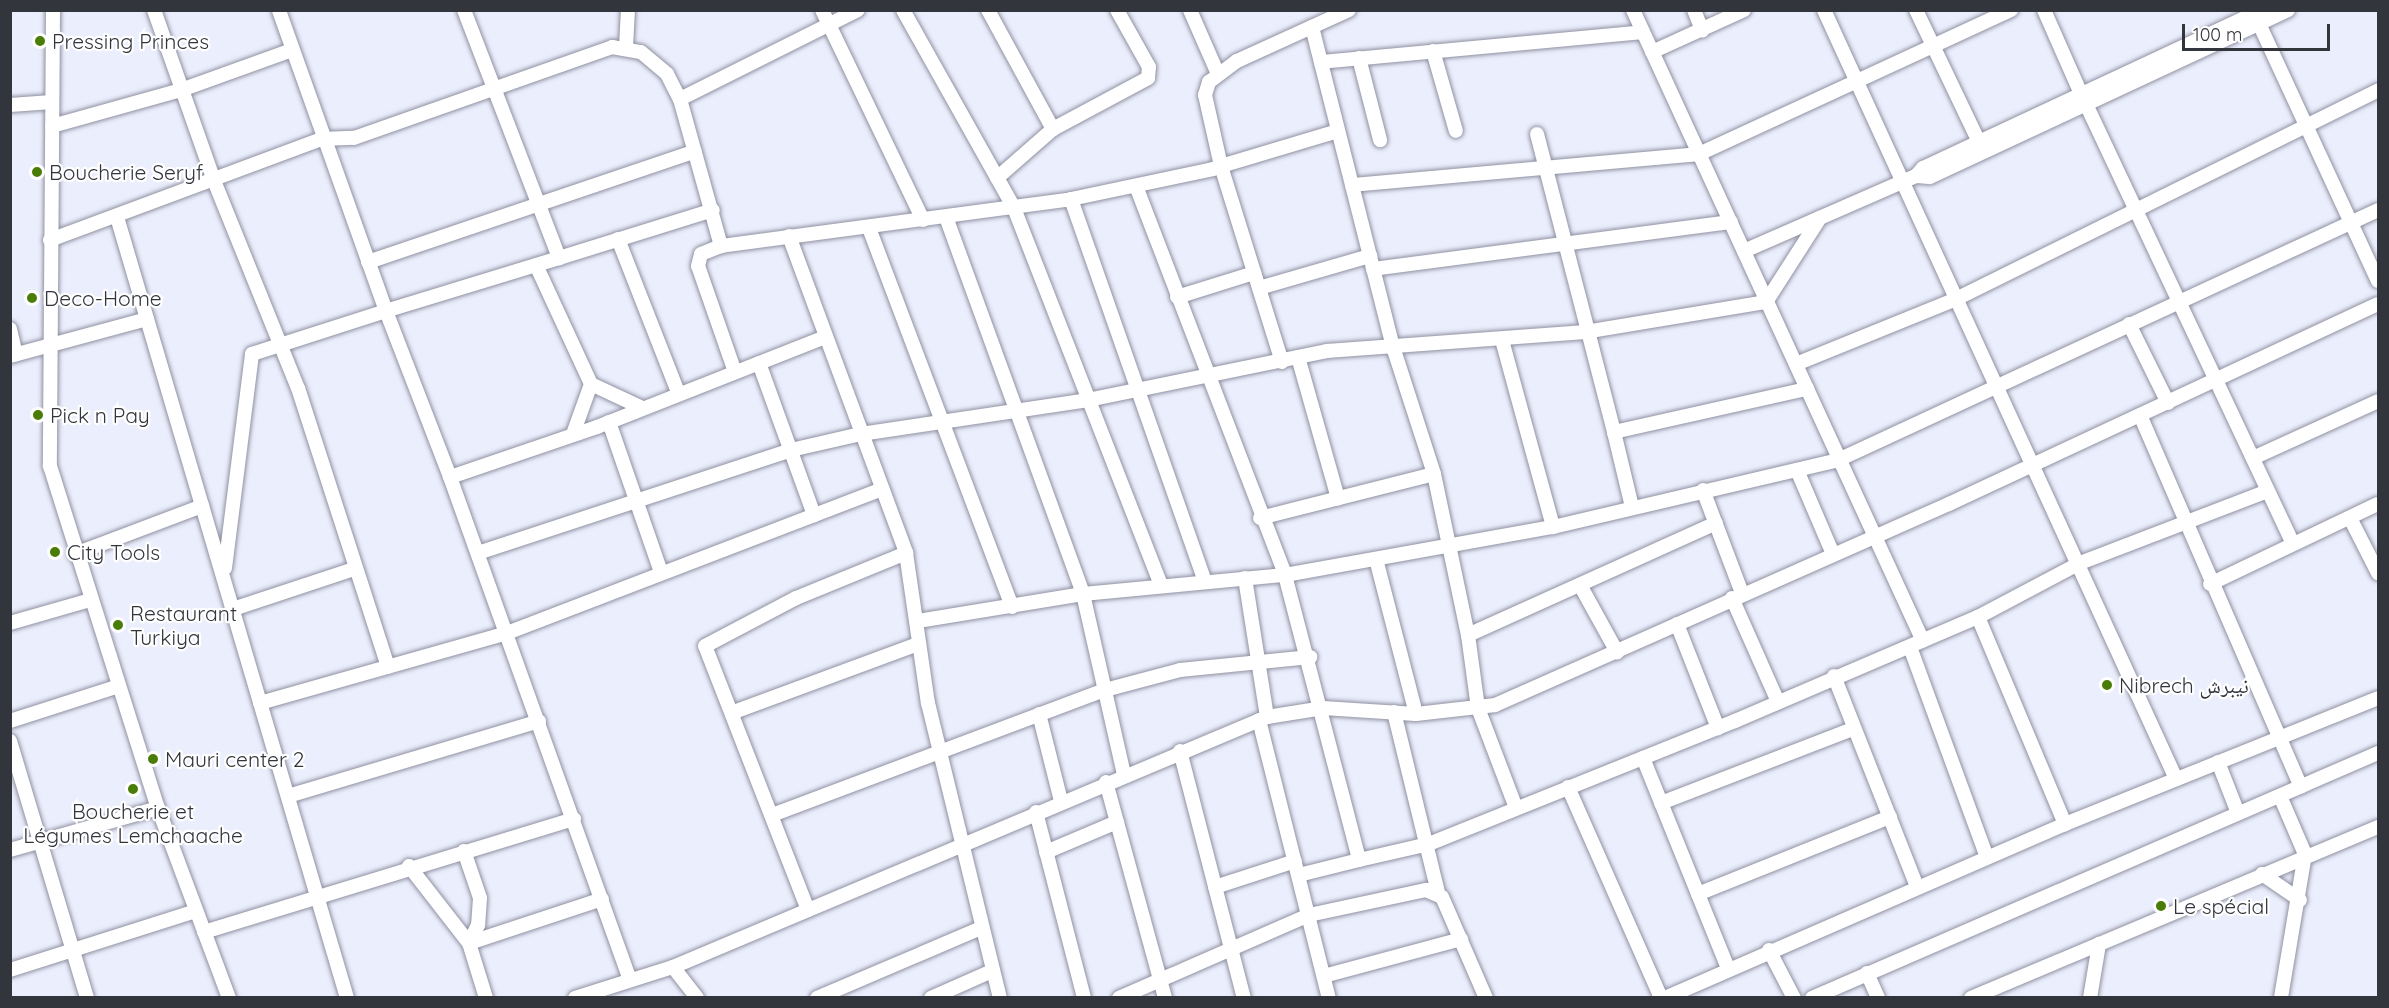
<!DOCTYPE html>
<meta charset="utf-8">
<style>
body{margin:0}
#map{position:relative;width:2389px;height:1008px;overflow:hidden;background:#ebeefc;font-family:Quicksand,"Noto Naskh Arabic",sans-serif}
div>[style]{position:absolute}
.roads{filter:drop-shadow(0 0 2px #8f91a2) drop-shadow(0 0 2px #8f91a2)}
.minor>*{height:14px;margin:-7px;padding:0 7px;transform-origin:7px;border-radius:7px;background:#fff}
.dots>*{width:16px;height:16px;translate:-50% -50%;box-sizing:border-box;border:3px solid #fff;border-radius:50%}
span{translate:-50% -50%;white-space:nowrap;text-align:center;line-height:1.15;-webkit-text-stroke:4.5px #fff;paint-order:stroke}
.poi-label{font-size:21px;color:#33353c}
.left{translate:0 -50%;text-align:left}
.frame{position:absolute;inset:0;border:12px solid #33353c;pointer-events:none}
.scale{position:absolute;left:2182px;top:24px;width:148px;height:27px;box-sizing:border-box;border:3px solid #33353c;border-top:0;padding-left:8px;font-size:18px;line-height:21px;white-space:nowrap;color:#33353c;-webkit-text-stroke:4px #fff;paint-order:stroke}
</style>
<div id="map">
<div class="roads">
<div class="minor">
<i style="left:53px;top:10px;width:456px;rotate:90.4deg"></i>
<i style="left:50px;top:466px;width:359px;rotate:72.5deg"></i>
<i style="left:158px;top:808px;width:203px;rotate:69.5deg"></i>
<i style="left:154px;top:10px;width:183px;rotate:70.6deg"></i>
<i style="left:215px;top:183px;width:221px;rotate:68deg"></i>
<i style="left:298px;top:388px;width:293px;rotate:72.1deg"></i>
<i style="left:464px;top:10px;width:266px;rotate:69deg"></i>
<i style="left:559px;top:258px;width:161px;rotate:-17.3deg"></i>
<i style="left:822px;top:10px;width:233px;rotate:64.3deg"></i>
<i style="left:903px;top:10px;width:227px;rotate:60.7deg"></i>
<i style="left:1014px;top:208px;width:405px;rotate:68.7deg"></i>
<i style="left:988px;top:10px;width:136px;rotate:61.4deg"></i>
<i style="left:1190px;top:10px;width:70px;rotate:66.4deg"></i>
<i style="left:1633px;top:10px;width:694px;rotate:65.32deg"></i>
<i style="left:1694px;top:10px;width:22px;rotate:68deg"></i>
<i style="left:1824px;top:10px;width:846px;rotate:65.4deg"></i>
<i style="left:1916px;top:10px;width:146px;rotate:64.5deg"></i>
<i style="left:2044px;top:10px;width:92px;rotate:66.2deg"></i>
<i style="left:2255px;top:15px;width:293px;rotate:65.2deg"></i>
<i style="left:1312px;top:27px;width:333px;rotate:75.8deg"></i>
<i style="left:1394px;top:350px;width:130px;rotate:72.1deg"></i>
<i style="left:1434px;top:474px;width:165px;rotate:78.1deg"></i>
<i style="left:1468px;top:635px;width:74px;rotate:82.2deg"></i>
<i style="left:1478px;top:708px;width:107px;rotate:69.2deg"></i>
<i style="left:626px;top:47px;width:37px;rotate:-87deg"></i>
<i style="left:1433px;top:51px;width:83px;rotate:74deg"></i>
<i style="left:1652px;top:52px;width:101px;rotate:-24.5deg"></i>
<i style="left:1359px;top:58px;width:85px;rotate:75.6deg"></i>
<i style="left:1321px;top:62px;width:322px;rotate:-5.3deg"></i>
<i style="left:680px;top:99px;width:199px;rotate:-26.6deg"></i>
<i style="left:2086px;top:104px;width:486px;rotate:64.8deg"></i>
<i style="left:10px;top:105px;width:42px;rotate:-4.1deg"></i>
<i style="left:52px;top:126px;width:134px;rotate:-15.6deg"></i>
<i style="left:181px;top:90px;width:118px;rotate:-19.8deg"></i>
<i style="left:1537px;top:134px;width:308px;rotate:75.5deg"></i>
<i style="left:1614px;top:432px;width:198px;rotate:-12.6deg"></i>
<i style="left:1916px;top:176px;width:14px;rotate:4deg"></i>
<i style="left:1930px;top:177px;width:395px;rotate:-25deg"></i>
<i style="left:997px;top:178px;width:74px;rotate:-41.2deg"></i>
<i style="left:1053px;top:129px;width:108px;rotate:-28.2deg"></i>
<i style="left:1148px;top:78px;width:11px;rotate:-85deg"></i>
<i style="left:1149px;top:67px;width:65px;rotate:-119.3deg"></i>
<i style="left:1352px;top:185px;width:348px;rotate:-5.1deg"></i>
<i style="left:1699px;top:154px;width:344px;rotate:-24.8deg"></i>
<i style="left:1136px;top:186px;width:417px;rotate:69deg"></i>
<i style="left:1285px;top:575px;width:272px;rotate:-10.2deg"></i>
<i style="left:1553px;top:527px;width:293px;rotate:-13.2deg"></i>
<i style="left:1838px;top:460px;width:595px;rotate:-24.84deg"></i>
<i style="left:1071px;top:199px;width:405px;rotate:70.7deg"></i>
<i style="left:117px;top:217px;width:814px;rotate:73.59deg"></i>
<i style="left:946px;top:217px;width:401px;rotate:70deg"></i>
<i style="left:1083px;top:594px;width:186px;rotate:77.2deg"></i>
<i style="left:869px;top:228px;width:405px;rotate:69.3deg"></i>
<i style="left:789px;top:236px;width:338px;rotate:69.7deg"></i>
<i style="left:906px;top:553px;width:152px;rotate:81.7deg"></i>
<i style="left:928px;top:703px;width:304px;rotate:76.3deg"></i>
<i style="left:618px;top:239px;width:164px;rotate:68.6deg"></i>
<i style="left:50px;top:240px;width:289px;rotate:-20.4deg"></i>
<i style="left:321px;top:139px;width:33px;rotate:-2deg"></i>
<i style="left:354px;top:138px;width:274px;rotate:-19.4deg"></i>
<i style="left:612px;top:47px;width:29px;rotate:10deg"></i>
<i style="left:641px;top:52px;width:34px;rotate:40deg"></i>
<i style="left:667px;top:74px;width:28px;rotate:63deg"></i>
<i style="left:680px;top:99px;width:153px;rotate:74.4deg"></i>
<i style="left:1744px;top:251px;width:188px;rotate:-23.6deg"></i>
<i style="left:1916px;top:176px;width:11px;rotate:-49deg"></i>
<i style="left:1923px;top:168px;width:374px;rotate:-25deg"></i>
<i style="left:559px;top:258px;width:181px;rotate:163deg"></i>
<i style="left:386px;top:311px;width:178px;rotate:68.9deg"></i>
<i style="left:450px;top:477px;width:155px;rotate:-18.8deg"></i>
<i style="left:597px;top:427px;width:246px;rotate:-21.5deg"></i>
<i style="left:368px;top:262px;width:345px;rotate:-18.7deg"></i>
<i style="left:536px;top:265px;width:131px;rotate:65.2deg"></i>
<i style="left:591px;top:384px;width:53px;rotate:109.8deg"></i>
<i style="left:1373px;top:269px;width:361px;rotate:-7.5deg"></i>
<i style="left:1259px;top:288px;width:116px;rotate:-16.1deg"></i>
<i style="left:1177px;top:297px;width:81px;rotate:-17.3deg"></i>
<i style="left:2129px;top:324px;width:88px;rotate:63.7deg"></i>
<i style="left:10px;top:329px;width:26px;rotate:77deg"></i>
<i style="left:1502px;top:340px;width:194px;rotate:74.7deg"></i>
<i style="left:10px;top:356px;width:142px;rotate:-15.1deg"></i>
<i style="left:1298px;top:357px;width:147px;rotate:74.2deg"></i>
<i style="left:1282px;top:362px;width:205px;rotate:-107.3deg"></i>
<i style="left:1221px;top:166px;width:122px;rotate:-16.7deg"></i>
<i style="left:759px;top:363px;width:162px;rotate:70.1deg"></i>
<i style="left:1796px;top:364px;width:173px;rotate:-22.1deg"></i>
<i style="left:1956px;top:299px;width:471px;rotate:-26.3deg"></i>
<i style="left:735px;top:372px;width:112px;rotate:-109.2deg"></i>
<i style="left:698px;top:266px;width:12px;rotate:-76deg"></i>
<i style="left:701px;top:254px;width:22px;rotate:-22deg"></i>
<i style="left:721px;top:246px;width:353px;rotate:-7.6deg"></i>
<i style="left:1071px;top:199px;width:145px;rotate:-11.9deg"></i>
<i style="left:1213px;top:169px;width:9px;rotate:-21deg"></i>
<i style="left:1221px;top:166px;width:73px;rotate:-102.7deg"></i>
<i style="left:1205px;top:95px;width:14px;rotate:-73deg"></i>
<i style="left:1209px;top:82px;width:35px;rotate:-37deg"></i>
<i style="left:1237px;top:61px;width:123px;rotate:-24.5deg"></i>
<i style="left:591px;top:384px;width:54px;rotate:25.1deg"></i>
<i style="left:2140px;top:415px;width:405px;rotate:66.6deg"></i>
<i style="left:609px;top:422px;width:159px;rotate:70.9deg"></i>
<i style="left:1614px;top:432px;width:77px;rotate:76.5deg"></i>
<i style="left:2253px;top:458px;width:137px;rotate:-24.5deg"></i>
<i style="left:1797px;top:470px;width:91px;rotate:66.8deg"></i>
<i style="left:450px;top:477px;width:534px;rotate:70.31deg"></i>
<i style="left:1703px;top:490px;width:110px;rotate:69.3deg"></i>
<i style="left:1260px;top:518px;width:179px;rotate:-14.2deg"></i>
<i style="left:2350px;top:518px;width:62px;rotate:63deg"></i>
<i style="left:478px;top:553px;width:330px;rotate:-18.2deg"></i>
<i style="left:791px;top:450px;width:72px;rotate:-12.9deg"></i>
<i style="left:861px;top:434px;width:230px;rotate:-8.5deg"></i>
<i style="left:1088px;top:400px;width:244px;rotate:-11.6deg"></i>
<i style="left:1327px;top:351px;width:259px;rotate:-4.2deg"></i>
<i style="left:1585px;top:332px;width:183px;rotate:-9.4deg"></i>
<i style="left:1766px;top:302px;width:100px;rotate:-57.3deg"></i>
<i style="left:75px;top:554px;width:136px;rotate:-20.7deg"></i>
<i style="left:1376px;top:559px;width:160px;rotate:75.5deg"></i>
<i style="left:225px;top:568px;width:216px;rotate:-82.8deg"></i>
<i style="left:252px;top:354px;width:141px;rotate:-17.8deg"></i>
<i style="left:386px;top:311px;width:319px;rotate:-109.6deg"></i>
<i style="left:1245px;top:578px;width:141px;rotate:81deg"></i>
<i style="left:2210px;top:584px;width:186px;rotate:-25.5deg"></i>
<i style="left:1580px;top:585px;width:77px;rotate:61.1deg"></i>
<i style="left:1732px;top:598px;width:114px;rotate:66.1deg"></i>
<i style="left:233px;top:609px;width:127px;rotate:-18.3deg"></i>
<i style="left:1978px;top:617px;width:225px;rotate:67.2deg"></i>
<i style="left:918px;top:621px;width:167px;rotate:-9.3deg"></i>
<i style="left:1083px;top:594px;width:203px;rotate:-5.4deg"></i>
<i style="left:1285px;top:575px;width:294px;rotate:75.4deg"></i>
<i style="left:1359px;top:860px;width:62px;rotate:166deg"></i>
<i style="left:10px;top:623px;width:83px;rotate:-16deg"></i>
<i style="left:1677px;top:624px;width:112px;rotate:68.5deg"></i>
<i style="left:1468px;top:635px;width:272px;rotate:-24.3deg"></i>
<i style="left:1910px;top:647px;width:224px;rotate:69.9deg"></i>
<i style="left:1834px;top:676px;width:227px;rotate:68.5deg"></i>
<i style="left:260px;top:703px;width:257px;rotate:-15.8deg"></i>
<i style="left:507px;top:633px;width:402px;rotate:-21deg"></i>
<i style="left:734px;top:712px;width:196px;rotate:-20.3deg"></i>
<i style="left:1394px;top:712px;width:186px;rotate:76.3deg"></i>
<i style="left:1039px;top:714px;width:90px;rotate:75.8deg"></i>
<i style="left:1259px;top:720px;width:287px;rotate:75.9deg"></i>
<i style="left:10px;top:721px;width:114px;rotate:-17.8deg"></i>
<i style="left:10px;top:741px;width:268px;rotate:73.3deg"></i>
<i style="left:1180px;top:751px;width:255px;rotate:75.5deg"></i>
<i style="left:1643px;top:758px;width:227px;rotate:68deg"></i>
<i style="left:2218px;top:762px;width:55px;rotate:68.6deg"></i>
<i style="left:1106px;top:782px;width:224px;rotate:74.7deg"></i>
<i style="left:1568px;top:787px;width:231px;rotate:66.2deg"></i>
<i style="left:288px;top:796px;width:262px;rotate:-16.6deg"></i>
<i style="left:2280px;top:796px;width:63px;rotate:66.7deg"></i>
<i style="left:2305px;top:854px;width:146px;rotate:99.5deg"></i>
<i style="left:1661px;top:803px;width:206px;rotate:-21.1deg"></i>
<i style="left:1036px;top:812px;width:192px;rotate:75.5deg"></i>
<i style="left:772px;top:815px;width:356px;rotate:-20.6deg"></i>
<i style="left:1105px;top:690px;width:78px;rotate:-14.9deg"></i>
<i style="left:1180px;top:670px;width:131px;rotate:-5.7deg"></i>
<i style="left:10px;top:850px;width:154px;rotate:-15.8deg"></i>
<i style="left:464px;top:851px;width:50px;rotate:71.2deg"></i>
<i style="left:480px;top:898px;width:27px;rotate:94deg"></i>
<i style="left:478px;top:925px;width:20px;rotate:117deg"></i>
<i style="left:1046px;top:852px;width:77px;rotate:-22.9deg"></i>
<i style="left:1359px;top:860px;width:72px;rotate:-12.9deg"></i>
<i style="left:1429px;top:844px;width:330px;rotate:-21.9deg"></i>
<i style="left:1735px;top:721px;width:264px;rotate:-23.2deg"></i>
<i style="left:1978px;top:617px;width:115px;rotate:-27.9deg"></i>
<i style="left:2080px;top:563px;width:201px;rotate:-21deg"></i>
<i style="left:409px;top:866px;width:98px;rotate:52.1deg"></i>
<i style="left:469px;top:943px;width:58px;rotate:72.8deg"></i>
<i style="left:2262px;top:874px;width:46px;rotate:34.4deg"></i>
<i style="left:1215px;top:887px;width:84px;rotate:-18deg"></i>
<i style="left:1698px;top:894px;width:207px;rotate:-21.9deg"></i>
<i style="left:808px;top:910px;width:283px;rotate:-111.3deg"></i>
<i style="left:705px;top:646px;width:103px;rotate:-27.8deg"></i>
<i style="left:796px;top:598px;width:119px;rotate:-22.2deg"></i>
<i style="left:204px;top:932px;width:387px;rotate:-17deg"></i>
<i style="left:469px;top:943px;width:140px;rotate:-18.3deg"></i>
<i style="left:1769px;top:950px;width:54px;rotate:62.5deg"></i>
<i style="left:673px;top:967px;width:39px;rotate:52deg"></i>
<i style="left:10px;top:970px;width:195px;rotate:-17.6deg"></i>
<i style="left:1867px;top:973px;width:27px;rotate:66deg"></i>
<i style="left:1324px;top:976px;width:142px;rotate:-15.1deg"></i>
<i style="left:575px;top:998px;width:103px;rotate:-17.6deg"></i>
<i style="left:673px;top:967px;width:644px;rotate:-22.83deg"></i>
<i style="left:1267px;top:717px;width:57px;rotate:-9.1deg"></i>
<i style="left:1323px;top:708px;width:93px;rotate:3.7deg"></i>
<i style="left:1416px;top:714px;width:80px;rotate:-6.5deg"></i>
<i style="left:1495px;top:705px;width:497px;rotate:-23.9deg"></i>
<i style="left:1949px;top:504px;width:473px;rotate:-25deg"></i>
<i style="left:817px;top:998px;width:178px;rotate:-23.1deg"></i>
<i style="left:931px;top:998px;width:67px;rotate:-23.9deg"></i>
<i style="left:1119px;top:998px;width:207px;rotate:-23.6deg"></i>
<i style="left:1309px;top:915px;width:120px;rotate:-12.1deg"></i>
<i style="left:1426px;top:890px;width:17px;rotate:24deg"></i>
<i style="left:1442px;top:897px;width:110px;rotate:66.5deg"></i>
<i style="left:1665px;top:998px;width:436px;rotate:-23.5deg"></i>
<i style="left:2065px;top:824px;width:337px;rotate:-21.9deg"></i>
<i style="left:1812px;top:998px;width:617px;rotate:-23.41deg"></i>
<i style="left:1971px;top:998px;width:441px;rotate:-22.8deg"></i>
<i style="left:2090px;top:998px;width:55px;rotate:-80.5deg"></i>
</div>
</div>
<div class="dots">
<i style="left:40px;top:41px;background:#4a7c08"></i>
<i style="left:37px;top:172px;background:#4a7c08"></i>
<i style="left:32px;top:298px;background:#4a7c08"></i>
<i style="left:38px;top:415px;background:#4a7c08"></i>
<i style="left:55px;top:552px;background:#4a7c08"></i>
<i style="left:118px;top:625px;background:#4a7c08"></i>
<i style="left:2107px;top:685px;background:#4a7c08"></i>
<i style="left:153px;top:759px;background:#4a7c08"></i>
<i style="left:133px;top:789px;background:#4a7c08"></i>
<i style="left:2161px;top:906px;background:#4a7c08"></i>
</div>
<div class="poi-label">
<span class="left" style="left:52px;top:41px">Pressing Princes</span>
<span class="left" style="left:49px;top:172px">Boucherie Seryf</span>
<span class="left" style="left:44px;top:298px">Deco-Home</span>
<span class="left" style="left:50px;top:415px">Pick n Pay</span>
<span class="left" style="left:67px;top:552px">City Tools</span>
<span class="left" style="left:130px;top:625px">Restaurant<br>Turkiya</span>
<span class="left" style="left:2119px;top:685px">Nibrech نيبرش</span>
<span class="left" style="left:165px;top:759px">Mauri center 2</span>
<span style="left:133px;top:823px">Boucherie et<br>Légumes Lemchaache</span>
<span class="left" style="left:2173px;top:906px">Le spécial</span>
</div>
<div class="frame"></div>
<div class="scale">100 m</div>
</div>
